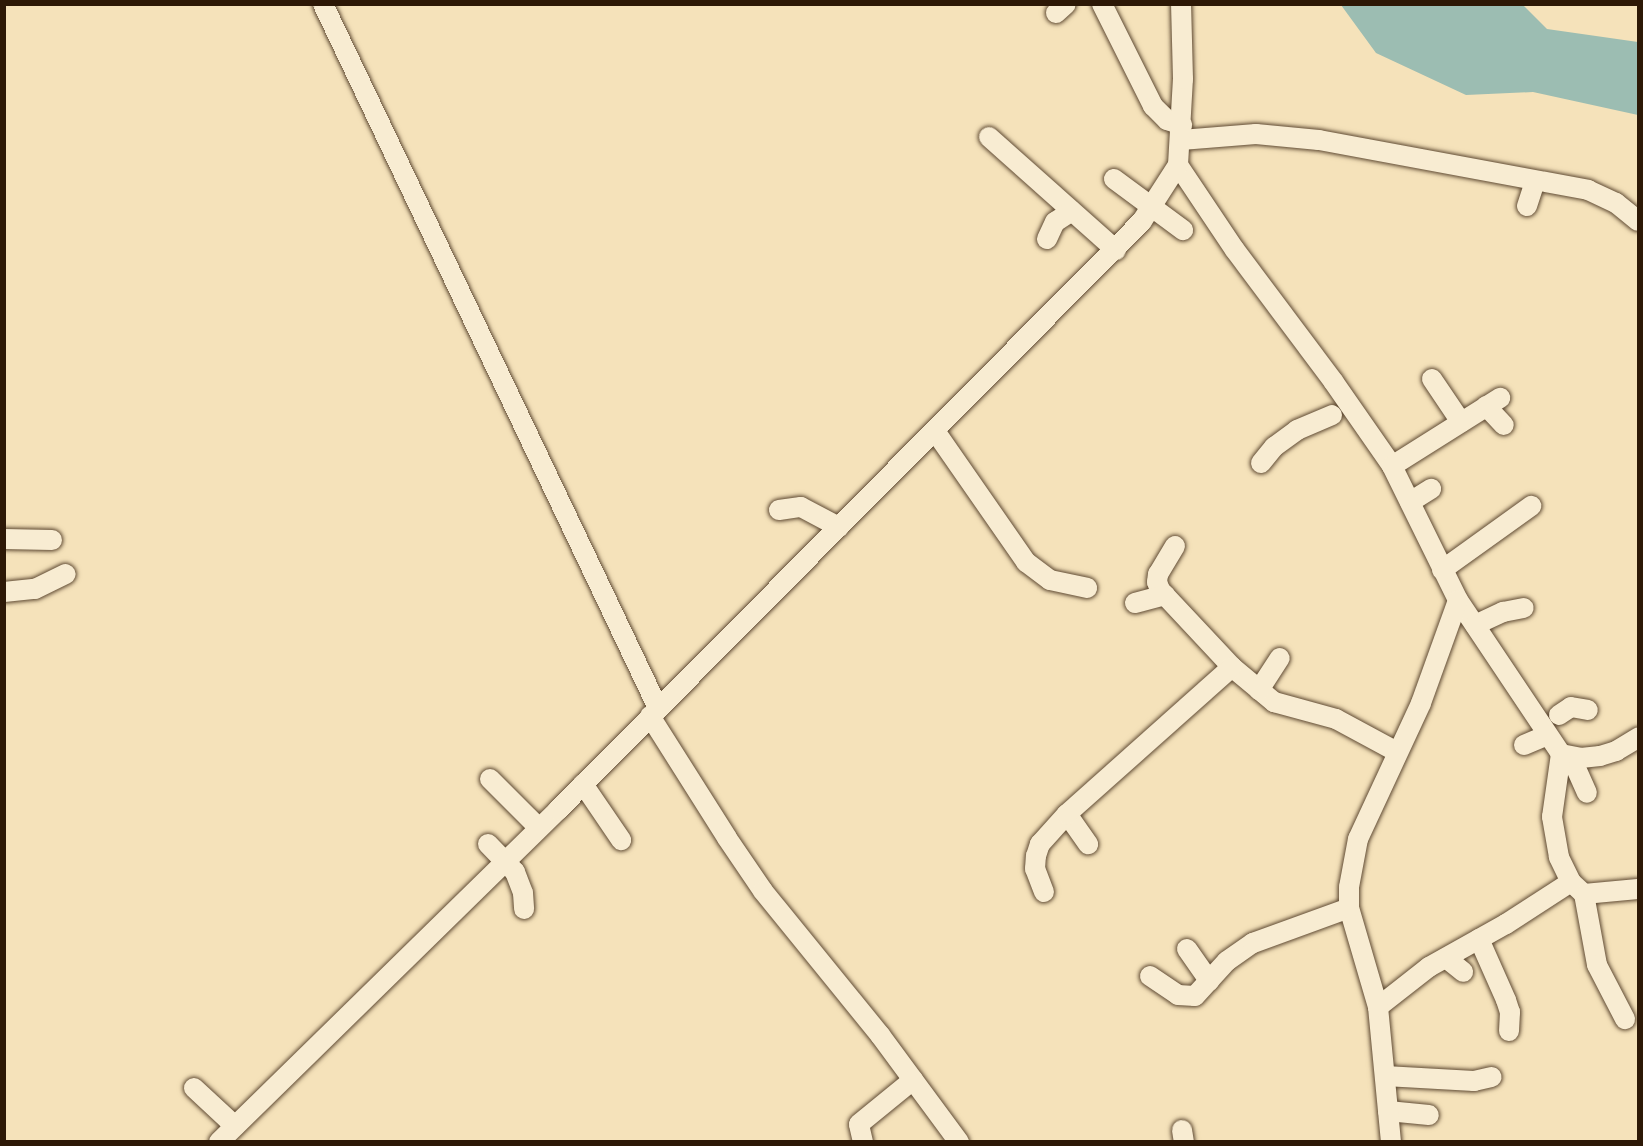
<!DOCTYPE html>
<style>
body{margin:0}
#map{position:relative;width:1643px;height:1146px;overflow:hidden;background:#f5e2ba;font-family:"Old Standard TT",serif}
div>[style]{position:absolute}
.water>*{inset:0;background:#9cbdb2}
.roads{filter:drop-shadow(0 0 2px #5f4a33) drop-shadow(0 0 2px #5f4a33)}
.minor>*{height:20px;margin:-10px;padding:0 10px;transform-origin:10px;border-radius:10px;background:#f8ecd2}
span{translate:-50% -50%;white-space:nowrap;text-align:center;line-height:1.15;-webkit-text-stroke:4.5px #f8ecd2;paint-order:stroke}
.frame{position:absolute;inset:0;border:6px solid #2d1806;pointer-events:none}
</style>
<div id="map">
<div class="water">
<i style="clip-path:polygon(1341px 5px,1523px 5px,1547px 29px,1638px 42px,1638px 115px,1533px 92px,1466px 95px,1376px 53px)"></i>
</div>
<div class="roads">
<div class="minor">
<i style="left:323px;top:4px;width:780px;rotate:64.55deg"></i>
<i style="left:1102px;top:4px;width:114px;rotate:63.4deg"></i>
<i style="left:1153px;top:106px;width:20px;rotate:45deg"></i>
<i style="left:1167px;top:120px;width:16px;rotate:18deg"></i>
<i style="left:1056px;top:13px;width:13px;rotate:-42deg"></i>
<i style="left:989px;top:137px;width:170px;rotate:41.7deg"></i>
<i style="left:1181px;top:140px;width:75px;rotate:-4.6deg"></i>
<i style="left:1256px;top:134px;width:63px;rotate:5.4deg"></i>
<i style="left:1319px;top:140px;width:274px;rotate:10.5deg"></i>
<i style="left:1588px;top:190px;width:31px;rotate:25deg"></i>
<i style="left:1616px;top:203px;width:28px;rotate:39deg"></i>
<i style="left:1178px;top:165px;width:102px;rotate:56.2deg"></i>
<i style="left:1235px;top:250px;width:164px;rotate:53.2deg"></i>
<i style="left:1333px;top:381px;width:103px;rotate:55.2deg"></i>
<i style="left:1392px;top:466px;width:149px;rotate:63.8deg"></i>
<i style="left:1458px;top:600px;width:185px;rotate:56.2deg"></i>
<i style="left:1561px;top:754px;width:20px;rotate:11deg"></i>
<i style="left:1581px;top:758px;width:19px;rotate:-6deg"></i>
<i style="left:1600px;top:756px;width:17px;rotate:-17deg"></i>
<i style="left:1616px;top:751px;width:26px;rotate:-31deg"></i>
<i style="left:1114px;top:179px;width:86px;rotate:36.5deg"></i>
<i style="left:1527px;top:206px;width:25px;rotate:-72deg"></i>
<i style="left:1047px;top:239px;width:19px;rotate:-65deg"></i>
<i style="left:1055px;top:222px;width:20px;rotate:-33deg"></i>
<i style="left:1432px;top:379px;width:52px;rotate:56deg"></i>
<i style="left:1486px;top:406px;width:26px;rotate:47deg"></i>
<i style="left:935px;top:431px;width:160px;rotate:55.2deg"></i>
<i style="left:1026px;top:562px;width:30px;rotate:37deg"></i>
<i style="left:1050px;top:580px;width:38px;rotate:12deg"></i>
<i style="left:1261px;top:463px;width:21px;rotate:-51deg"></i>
<i style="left:1274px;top:447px;width:29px;rotate:-36deg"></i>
<i style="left:1297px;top:430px;width:38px;rotate:-23deg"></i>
<i style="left:1392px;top:466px;width:128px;rotate:-32.2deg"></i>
<i style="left:1410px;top:502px;width:25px;rotate:-32deg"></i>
<i style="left:779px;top:510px;width:22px;rotate:-8deg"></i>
<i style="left:801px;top:507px;width:43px;rotate:27.8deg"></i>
<i style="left:4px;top:539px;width:48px;rotate:1.2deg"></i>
<i style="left:1175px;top:546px;width:33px;rotate:121deg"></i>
<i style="left:1158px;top:574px;width:8px;rotate:97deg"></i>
<i style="left:1157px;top:582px;width:9px;rotate:69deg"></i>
<i style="left:1160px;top:590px;width:105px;rotate:46.9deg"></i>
<i style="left:1232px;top:667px;width:55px;rotate:39.8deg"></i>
<i style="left:1274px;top:702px;width:64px;rotate:15.3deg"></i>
<i style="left:1336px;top:719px;width:69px;rotate:28.4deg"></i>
<i style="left:1442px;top:570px;width:110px;rotate:-35.7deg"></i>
<i style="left:4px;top:592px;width:31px;rotate:-6deg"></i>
<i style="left:35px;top:589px;width:34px;rotate:-26deg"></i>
<i style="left:1135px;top:603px;width:31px;rotate:-15deg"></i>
<i style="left:1475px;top:625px;width:31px;rotate:-25deg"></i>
<i style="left:1503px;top:612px;width:21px;rotate:-11deg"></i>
<i style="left:1259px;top:690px;width:38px;rotate:-57deg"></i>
<i style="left:1559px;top:715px;width:14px;rotate:-34deg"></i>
<i style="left:1571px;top:707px;width:17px;rotate:10deg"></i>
<i style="left:650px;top:716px;width:144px;rotate:57.7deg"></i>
<i style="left:727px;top:838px;width:64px;rotate:55.8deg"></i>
<i style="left:763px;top:891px;width:186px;rotate:50.9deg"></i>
<i style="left:880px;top:1035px;width:133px;rotate:53.6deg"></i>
<i style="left:1524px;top:745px;width:25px;rotate:-23deg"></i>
<i style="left:1571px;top:757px;width:39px;rotate:66deg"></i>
<i style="left:490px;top:779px;width:69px;rotate:45deg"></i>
<i style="left:583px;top:784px;width:68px;rotate:55.8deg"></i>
<i style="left:1067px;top:814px;width:37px;rotate:55deg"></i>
<i style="left:488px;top:844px;width:39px;rotate:46deg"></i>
<i style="left:515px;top:872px;width:22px;rotate:69deg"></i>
<i style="left:523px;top:893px;width:16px;rotate:86deg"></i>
<i style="left:1571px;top:882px;width:18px;rotate:43deg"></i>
<i style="left:1584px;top:894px;width:72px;rotate:79.6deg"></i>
<i style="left:1597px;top:965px;width:61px;rotate:62.6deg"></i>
<i style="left:1044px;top:892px;width:25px;rotate:-111deg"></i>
<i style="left:1035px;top:869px;width:13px;rotate:-86deg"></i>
<i style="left:1036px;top:856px;width:13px;rotate:-72deg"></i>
<i style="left:1040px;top:844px;width:40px;rotate:-48deg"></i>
<i style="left:1067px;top:814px;width:221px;rotate:-41.7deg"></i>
<i style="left:1584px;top:894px;width:54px;rotate:-5.3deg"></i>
<i style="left:1479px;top:939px;width:67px;rotate:66.1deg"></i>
<i style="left:1506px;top:1000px;width:13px;rotate:72deg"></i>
<i style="left:1510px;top:1012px;width:19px;rotate:93deg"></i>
<i style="left:1187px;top:949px;width:39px;rotate:55deg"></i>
<i style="left:1446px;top:958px;width:22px;rotate:39deg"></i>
<i style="left:1150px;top:976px;width:34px;rotate:34deg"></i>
<i style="left:1178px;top:995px;width:17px;rotate:3deg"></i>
<i style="left:1195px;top:996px;width:47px;rotate:-47.6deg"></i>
<i style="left:1227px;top:961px;width:32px;rotate:-35deg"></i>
<i style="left:1253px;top:943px;width:102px;rotate:-20deg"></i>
<i style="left:1378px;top:1007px;width:65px;rotate:-38.1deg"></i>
<i style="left:1429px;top:967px;width:88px;rotate:-29.2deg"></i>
<i style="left:1506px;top:924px;width:77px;rotate:-32.9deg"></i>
<i style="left:1571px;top:882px;width:28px;rotate:-116deg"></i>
<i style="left:1559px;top:857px;width:41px;rotate:-99.9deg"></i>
<i style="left:1552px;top:817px;width:64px;rotate:-81.9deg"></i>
<i style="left:1385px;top:1076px;width:89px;rotate:3.2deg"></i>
<i style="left:1474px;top:1081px;width:18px;rotate:-13deg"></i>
<i style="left:194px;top:1088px;width:56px;rotate:42.8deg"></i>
<i style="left:1388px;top:1111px;width:41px;rotate:5.6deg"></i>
<i style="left:1182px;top:1130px;width:12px;rotate:81deg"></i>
<i style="left:219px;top:1142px;width:474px;rotate:-44.4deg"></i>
<i style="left:558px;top:810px;width:829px;rotate:-45.24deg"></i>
<i style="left:1142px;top:221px;width:67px;rotate:-57.3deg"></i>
<i style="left:1178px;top:165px;width:86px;rotate:-86.7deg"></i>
<i style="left:1183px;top:79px;width:75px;rotate:-91.5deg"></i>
<i style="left:863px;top:1142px;width:18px;rotate:-103deg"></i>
<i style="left:859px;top:1124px;width:70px;rotate:-39.2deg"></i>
<i style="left:1391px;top:1142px;width:136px;rotate:-95.5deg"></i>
<i style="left:1378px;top:1007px;width:103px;rotate:-106.3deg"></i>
<i style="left:1349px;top:908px;width:21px;rotate:-90deg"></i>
<i style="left:1349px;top:887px;width:49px;rotate:-79.4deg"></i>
<i style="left:1358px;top:839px;width:150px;rotate:-65.1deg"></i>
<i style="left:1421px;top:703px;width:109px;rotate:-70.2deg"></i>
</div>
</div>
<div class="frame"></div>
</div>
